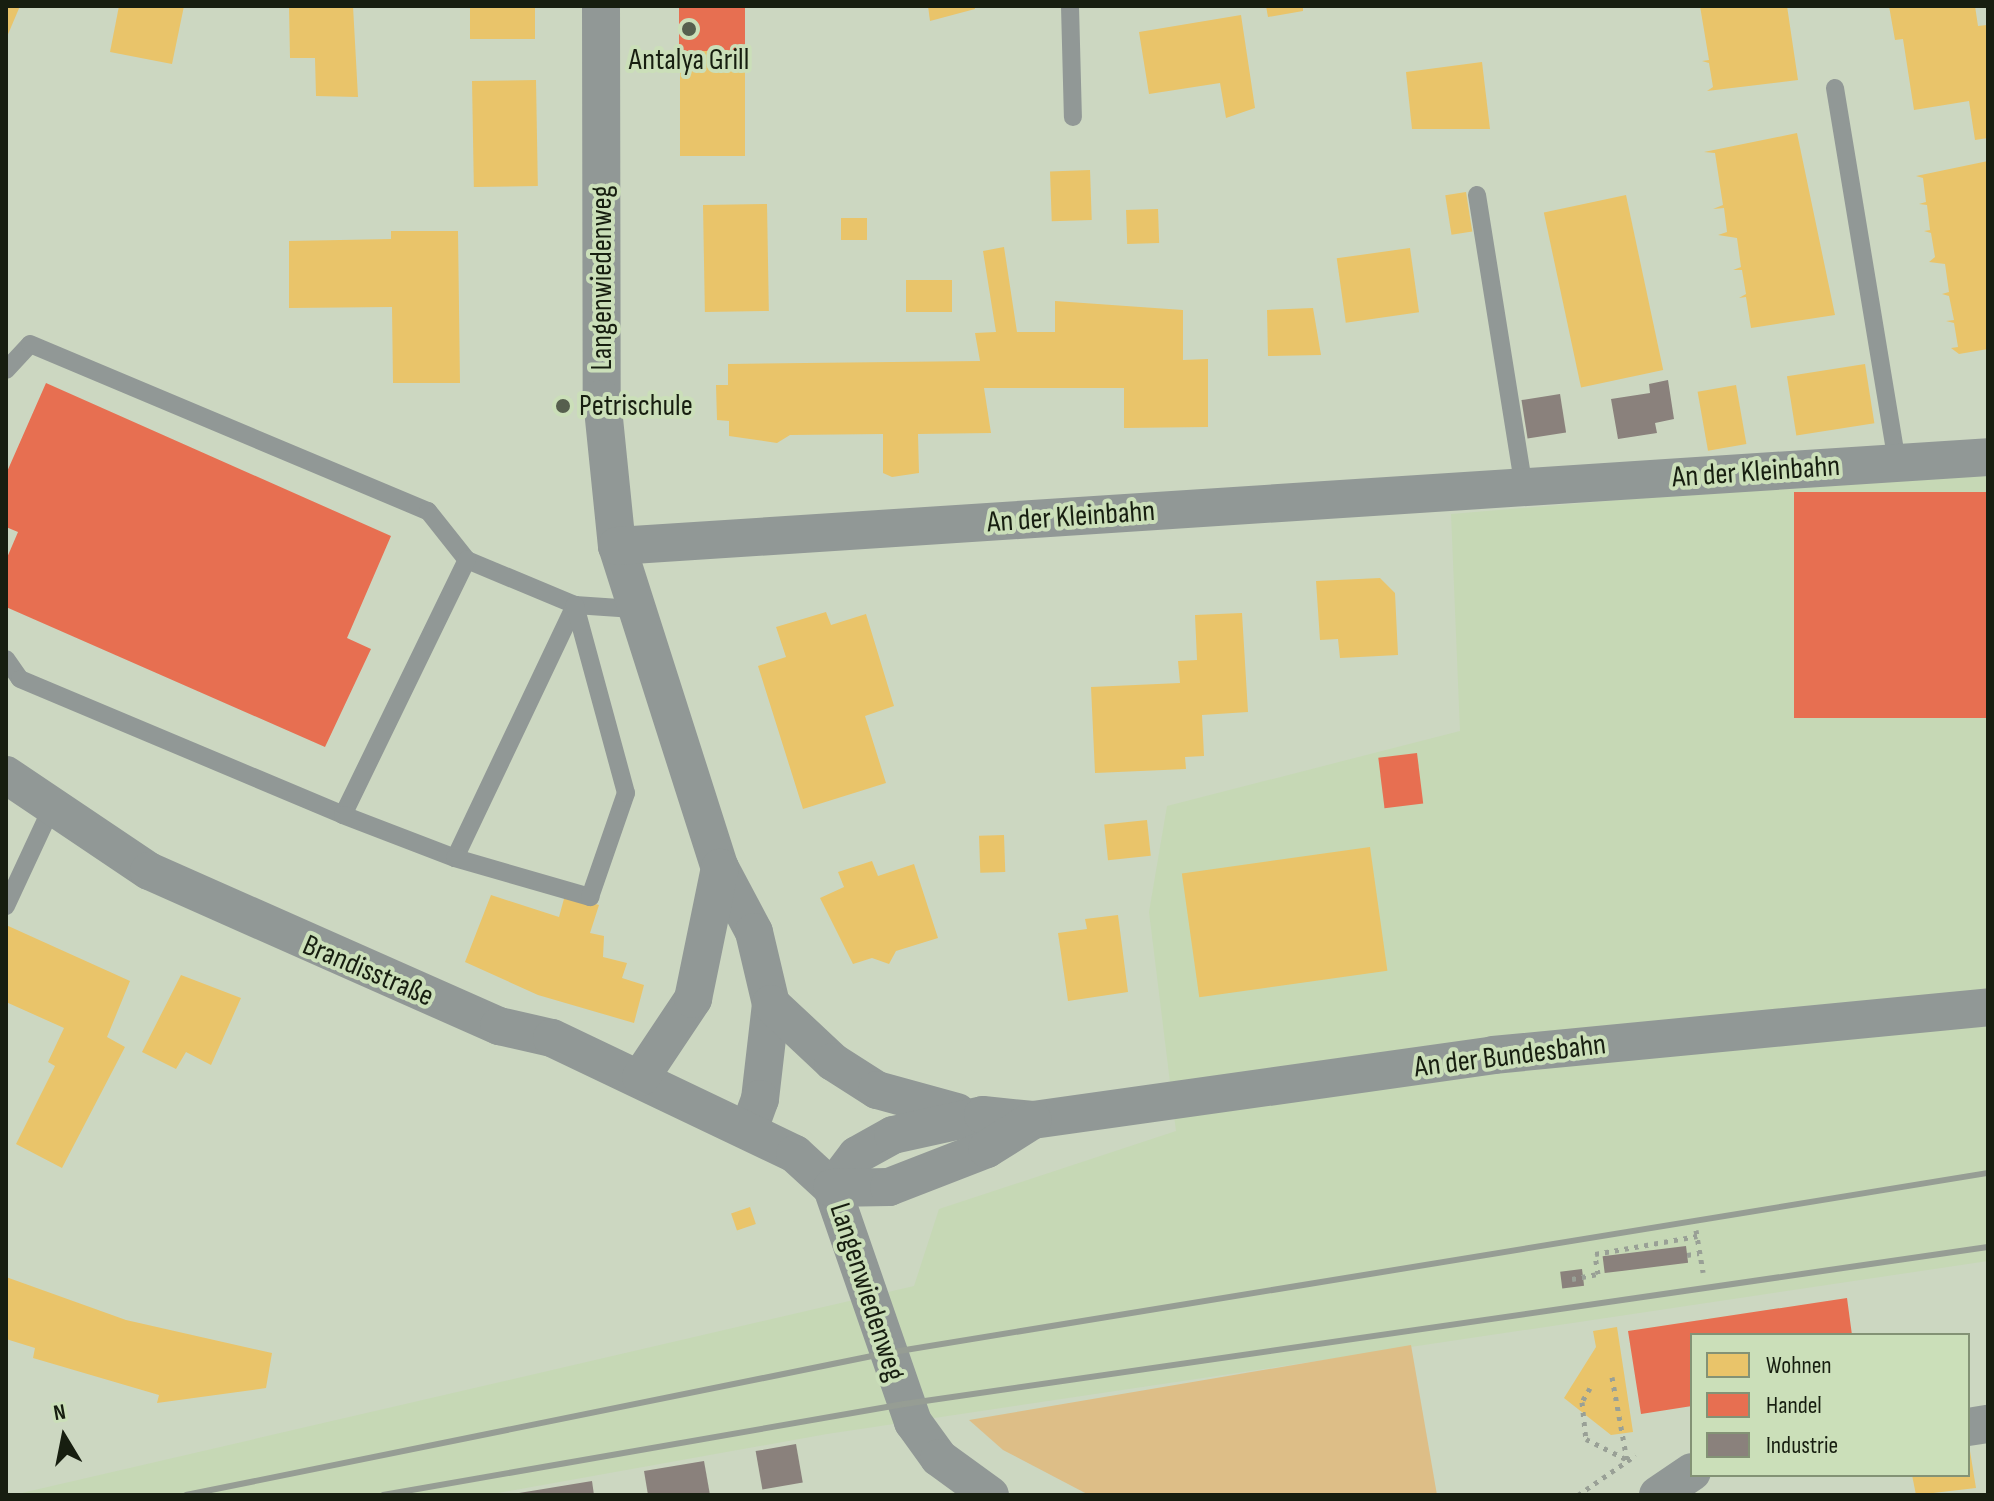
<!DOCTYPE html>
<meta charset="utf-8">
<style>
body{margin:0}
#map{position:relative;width:1994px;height:1501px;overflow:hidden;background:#ccd7c1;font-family:"Sofia Sans Condensed",sans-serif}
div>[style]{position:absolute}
.built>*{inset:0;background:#c6d8b5}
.green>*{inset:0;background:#ddbe87}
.homes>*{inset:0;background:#e9c46a;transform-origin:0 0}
.shops>*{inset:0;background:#e76f51;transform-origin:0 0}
.industry>*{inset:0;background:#8a817c;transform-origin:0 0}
.path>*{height:5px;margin-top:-2.5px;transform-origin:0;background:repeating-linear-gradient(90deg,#99a096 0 4px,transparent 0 10px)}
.service>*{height:18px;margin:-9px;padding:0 9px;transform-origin:9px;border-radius:9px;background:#919896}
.minor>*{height:38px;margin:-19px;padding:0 19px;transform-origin:19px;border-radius:19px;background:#919896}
.rail>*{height:6px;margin:-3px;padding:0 3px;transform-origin:3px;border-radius:3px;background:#969d94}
.dots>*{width:22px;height:22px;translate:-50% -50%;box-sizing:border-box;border:4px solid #cbdfb9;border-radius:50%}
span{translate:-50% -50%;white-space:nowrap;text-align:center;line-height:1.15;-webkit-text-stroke:8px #cbdfb9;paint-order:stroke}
.poi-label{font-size:30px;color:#171e10}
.left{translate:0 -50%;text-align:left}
.street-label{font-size:30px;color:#171e10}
.frame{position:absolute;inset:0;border:8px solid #171e10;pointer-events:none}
.legend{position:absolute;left:1690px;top:1333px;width:280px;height:144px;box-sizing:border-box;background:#cbdfb9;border:2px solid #839275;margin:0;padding:10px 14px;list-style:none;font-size:24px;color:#171e10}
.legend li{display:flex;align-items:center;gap:16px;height:40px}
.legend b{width:40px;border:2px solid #839275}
.north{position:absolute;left:24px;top:1397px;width:80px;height:80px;-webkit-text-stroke:6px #cbdfb9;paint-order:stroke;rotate:350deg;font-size:22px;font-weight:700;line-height:32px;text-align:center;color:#171e10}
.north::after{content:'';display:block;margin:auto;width:28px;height:36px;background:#171e10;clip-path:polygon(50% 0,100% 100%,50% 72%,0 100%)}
</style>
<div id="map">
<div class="built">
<i style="clip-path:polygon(1988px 469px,1988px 1261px,827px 1434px,487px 1495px,13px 1495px,914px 1286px,939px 1209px,1176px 1131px,1149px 912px,1167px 806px,1460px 731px,1451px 514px)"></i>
</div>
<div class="green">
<i style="clip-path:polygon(1411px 1345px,1437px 1495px,1089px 1495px,1003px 1450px,969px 1420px)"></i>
</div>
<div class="homes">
<i style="clip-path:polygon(6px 6px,20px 6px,6px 39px)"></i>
<i style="clip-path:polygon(119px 6px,184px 6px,172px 64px,110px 52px)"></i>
<i style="clip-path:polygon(289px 6px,353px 6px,358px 97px,316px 96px,315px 58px,290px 58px)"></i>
<i style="left:470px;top:6px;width:65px;height:33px"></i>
<i style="clip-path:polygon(928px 6px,974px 6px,975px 9px,930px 21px)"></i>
<i style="clip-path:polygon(1266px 6px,1303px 6px,1303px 11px,1268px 17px)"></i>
<i style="clip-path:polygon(1700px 6px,1787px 6px,1798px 80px,1707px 91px,1713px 87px,1709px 63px,1702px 61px,1709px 60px)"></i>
<i style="clip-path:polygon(1889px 6px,1975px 6px,1978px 26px,1987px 25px,1988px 32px,1988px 138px,1975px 140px,1969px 101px,1914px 110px,1903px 39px,1895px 40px)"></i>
<i style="clip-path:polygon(1241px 15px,1255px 108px,1226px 118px,1220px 83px,1149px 94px,1139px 32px)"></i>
<i style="left:680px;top:51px;width:65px;height:105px"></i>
<i style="clip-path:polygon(1482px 62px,1490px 129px,1412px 129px,1406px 72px)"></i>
<i style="left:536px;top:80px;width:106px;height:64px;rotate:89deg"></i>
<i style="clip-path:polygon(1797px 133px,1835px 315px,1751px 328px,1746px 297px,1739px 298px,1746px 294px,1742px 270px,1733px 270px,1741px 267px,1737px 238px,1718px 235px,1727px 232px,1724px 208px,1713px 209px,1723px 205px,1715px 153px,1704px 152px)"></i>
<i style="clip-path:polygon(1988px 161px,1988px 349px,1959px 354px,1951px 348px,1958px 347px,1954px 323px,1946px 321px,1954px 320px,1949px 296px,1942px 294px,1949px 292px,1945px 264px,1929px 262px,1935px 257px,1931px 233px,1924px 231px,1930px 230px,1927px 205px,1919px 204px,1926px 202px,1923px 178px,1916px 176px)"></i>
<i style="left:1090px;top:170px;width:50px;height:40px;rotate:88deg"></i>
<i style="left:1466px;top:192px;width:40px;height:21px;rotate:81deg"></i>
<i style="left:1626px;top:195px;width:179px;height:84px;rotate:78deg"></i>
<i style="left:767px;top:204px;width:107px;height:64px;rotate:89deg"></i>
<i style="left:1158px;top:209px;width:34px;height:32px;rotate:88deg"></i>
<i style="left:841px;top:218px;width:26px;height:22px"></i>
<i style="clip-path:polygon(391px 231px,458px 231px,460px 383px,393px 383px,392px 307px,289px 308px,289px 241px,391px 239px)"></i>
<i style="clip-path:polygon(1004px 247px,1017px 332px,1055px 332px,1055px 301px,1183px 310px,1183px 360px,1208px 359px,1208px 427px,1124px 428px,1124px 388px,984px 388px,991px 433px,918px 434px,919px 473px,892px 477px,883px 473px,883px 434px,790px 435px,777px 443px,729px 436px,729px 421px,717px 420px,716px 385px,728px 385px,728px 364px,980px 361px,975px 333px,996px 332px,983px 251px)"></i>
<i style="left:1410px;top:248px;width:65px;height:74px;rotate:82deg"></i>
<i style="left:906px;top:280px;width:46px;height:32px"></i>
<i style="clip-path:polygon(1313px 308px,1321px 355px,1268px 356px,1267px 310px)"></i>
<i style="left:1865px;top:364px;width:60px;height:79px;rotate:81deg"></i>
<i style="left:1736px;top:385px;width:60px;height:39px;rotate:80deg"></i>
<i style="clip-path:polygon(1380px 578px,1395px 593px,1398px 655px,1340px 658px,1338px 639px,1320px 640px,1316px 581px)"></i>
<i style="clip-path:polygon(826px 612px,831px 625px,866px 614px,894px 706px,865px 716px,886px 783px,803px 809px,758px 666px,786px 657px,776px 627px)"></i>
<i style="clip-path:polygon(1242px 613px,1248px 712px,1202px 715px,1204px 756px,1185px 757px,1186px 769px,1095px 773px,1091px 687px,1180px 683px,1178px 661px,1197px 660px,1195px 615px)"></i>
<i style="left:1147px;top:820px;width:36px;height:43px;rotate:84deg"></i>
<i style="left:1004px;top:835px;width:37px;height:25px;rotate:88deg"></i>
<i style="left:1370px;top:847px;width:125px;height:190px;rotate:82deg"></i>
<i style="clip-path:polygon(872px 861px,878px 876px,914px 864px,938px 938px,896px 951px,889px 964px,872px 958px,853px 964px,820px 898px,844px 887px,838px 872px)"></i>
<i style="clip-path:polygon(491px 895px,559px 917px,565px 895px,599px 905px,590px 933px,604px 936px,603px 957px,627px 963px,622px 978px,644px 985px,634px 1023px,538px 995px,465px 962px)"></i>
<i style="clip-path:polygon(1118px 915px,1128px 992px,1068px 1001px,1058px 933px,1087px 929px,1085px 919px)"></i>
<i style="clip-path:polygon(6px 925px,130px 981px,107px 1037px,125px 1047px,62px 1168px,16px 1144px,55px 1066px,48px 1062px,64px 1028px,6px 1002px)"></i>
<i style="clip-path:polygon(181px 975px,241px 998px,211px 1065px,186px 1052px,176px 1069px,142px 1052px)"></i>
<i style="left:750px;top:1207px;width:18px;height:20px;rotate:71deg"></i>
<i style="clip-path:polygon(6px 1277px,126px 1320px,272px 1353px,266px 1388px,157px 1403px,159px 1395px,33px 1358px,35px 1348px,6px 1339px)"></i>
<i style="clip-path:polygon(1617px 1327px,1633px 1432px,1611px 1435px,1564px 1398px,1596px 1347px,1593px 1331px)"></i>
<i style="clip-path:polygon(1970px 1451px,1976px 1488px,1916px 1495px,1912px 1475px,1968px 1475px)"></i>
</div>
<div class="shops">
<i style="left:679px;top:6px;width:66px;height:45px"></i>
<i style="clip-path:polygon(46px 383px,391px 536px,347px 638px,371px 649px,325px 747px,6px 607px,6px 560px,18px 532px,6px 527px,6px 474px)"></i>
<i style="left:1988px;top:492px;width:226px;height:194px;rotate:90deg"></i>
<i style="left:1417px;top:753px;width:51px;height:39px;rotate:83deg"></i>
<i style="clip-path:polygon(1847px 1298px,1852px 1335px,1692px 1335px,1692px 1406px,1641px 1414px,1628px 1331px)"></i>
</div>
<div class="industry">
<i style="clip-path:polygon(1668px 380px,1674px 419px,1655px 423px,1657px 433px,1618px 439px,1611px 399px,1650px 393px,1649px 384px)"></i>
<i style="left:1560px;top:394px;width:39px;height:39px;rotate:81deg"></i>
<i style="left:1686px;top:1246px;width:17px;height:84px;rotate:83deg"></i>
<i style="left:1582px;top:1269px;width:17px;height:22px;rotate:83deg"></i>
<i style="left:796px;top:1444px;width:39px;height:41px;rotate:80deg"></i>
<i style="clip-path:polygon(704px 1461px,710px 1495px,648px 1495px,644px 1471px)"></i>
<i style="clip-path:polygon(592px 1481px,594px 1495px,519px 1495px,519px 1493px)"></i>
</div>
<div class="path">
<i style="left:1696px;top:1230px;width:43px;rotate:80.5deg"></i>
<i style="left:1687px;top:1255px;width:12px;rotate:-9deg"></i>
<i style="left:1572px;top:1279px;width:26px;rotate:-11deg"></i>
<i style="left:1598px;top:1274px;width:20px;rotate:-99deg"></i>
<i style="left:1595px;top:1254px;width:104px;rotate:-10deg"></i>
<i style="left:1612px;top:1377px;width:84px;rotate:79.8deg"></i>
<i style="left:1590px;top:1388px;width:16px;rotate:120deg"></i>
<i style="left:1582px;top:1402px;width:37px;rotate:84deg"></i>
<i style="left:1586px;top:1439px;width:45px;rotate:26.6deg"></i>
<i style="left:1578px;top:1495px;width:70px;rotate:-34.6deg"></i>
</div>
<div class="service">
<i style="left:1070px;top:6px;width:111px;rotate:88.5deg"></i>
<i style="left:1835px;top:88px;width:380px;rotate:80.6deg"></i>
<i style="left:1477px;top:195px;width:296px;rotate:80.9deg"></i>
<i style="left:6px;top:370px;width:35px;rotate:-47deg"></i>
<i style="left:30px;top:344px;width:432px;rotate:22.8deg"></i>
<i style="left:428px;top:511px;width:63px;rotate:51.5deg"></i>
<i style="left:467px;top:560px;width:117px;rotate:22.6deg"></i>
<i style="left:575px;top:605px;width:59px;rotate:3.9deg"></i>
<i style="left:6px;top:659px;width:24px;rotate:55deg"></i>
<i style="left:20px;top:679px;width:350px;rotate:22.8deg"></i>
<i style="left:343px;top:815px;width:284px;rotate:-64.1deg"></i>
<i style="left:343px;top:815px;width:120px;rotate:21deg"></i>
<i style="left:455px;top:858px;width:280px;rotate:-64.6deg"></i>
<i style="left:455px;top:858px;width:141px;rotate:16.1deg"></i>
<i style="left:590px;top:897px;width:110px;rotate:-70.9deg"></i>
<i style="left:626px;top:793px;width:195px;rotate:-105.2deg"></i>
<i style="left:6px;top:906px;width:107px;rotate:-65.1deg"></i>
</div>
<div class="minor">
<i style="left:601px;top:6px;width:393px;rotate:89.9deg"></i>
<i style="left:602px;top:399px;width:148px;rotate:84.2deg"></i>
<i style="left:617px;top:546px;width:338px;rotate:72.3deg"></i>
<i style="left:720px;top:868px;width:72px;rotate:62deg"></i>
<i style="left:754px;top:932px;width:74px;rotate:76.7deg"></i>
<i style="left:771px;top:1004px;width:96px;rotate:96.6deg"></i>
<i style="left:760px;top:1099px;width:32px;rotate:110deg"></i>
<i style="left:617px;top:546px;width:1374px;rotate:-3.71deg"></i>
<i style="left:6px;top:775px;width:172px;rotate:33.9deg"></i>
<i style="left:149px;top:871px;width:383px;rotate:23.9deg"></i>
<i style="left:499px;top:1026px;width:54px;rotate:12.8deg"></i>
<i style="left:552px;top:1038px;width:269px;rotate:25.5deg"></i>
<i style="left:795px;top:1154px;width:50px;rotate:42.6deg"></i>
<i style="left:832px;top:1188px;width:248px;rotate:70.9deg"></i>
<i style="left:913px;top:1422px;width:44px;rotate:54.2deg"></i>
<i style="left:939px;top:1458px;width:63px;rotate:36deg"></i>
<i style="left:771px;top:1004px;width:85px;rotate:43.1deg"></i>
<i style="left:833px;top:1062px;width:52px;rotate:32.5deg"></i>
<i style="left:877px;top:1090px;width:83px;rotate:15.4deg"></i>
<i style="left:641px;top:1077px;width:94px;rotate:-56.3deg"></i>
<i style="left:693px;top:999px;width:134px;rotate:-78.4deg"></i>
<i style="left:832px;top:1188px;width:41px;rotate:-52.9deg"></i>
<i style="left:857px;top:1155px;width:41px;rotate:-29.1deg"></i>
<i style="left:893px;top:1135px;width:92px;rotate:-12.5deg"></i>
<i style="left:983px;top:1115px;width:50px;rotate:5.7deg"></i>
<i style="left:1033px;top:1120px;width:465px;rotate:-8deg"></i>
<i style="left:1493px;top:1055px;width:497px;rotate:-5.5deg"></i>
<i style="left:832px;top:1188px;width:57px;rotate:-1deg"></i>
<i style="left:889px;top:1187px;width:105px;rotate:-21.2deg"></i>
<i style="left:987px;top:1149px;width:54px;rotate:-32.2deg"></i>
<i style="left:1968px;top:1427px;width:20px;rotate:-9deg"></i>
<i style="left:1658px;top:1495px;width:41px;rotate:-34.1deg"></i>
</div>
<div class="rail">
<i style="left:186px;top:1495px;width:715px;rotate:-11.45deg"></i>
<i style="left:887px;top:1353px;width:1116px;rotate:-9.29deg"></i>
<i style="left:383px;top:1495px;width:529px;rotate:-9.91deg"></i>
<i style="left:904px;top:1404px;width:1095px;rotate:-8.24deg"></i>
</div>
<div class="dots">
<i style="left:689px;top:29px;background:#565f4e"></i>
<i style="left:563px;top:406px;background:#565f4e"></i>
</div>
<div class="poi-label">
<span style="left:689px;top:60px">Antalya Grill</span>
<span class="left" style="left:579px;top:406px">Petrischule</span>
</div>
<div class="street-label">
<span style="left:602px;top:278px;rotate:-90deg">Langenwiedenweg</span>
<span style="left:1756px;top:472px;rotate:-4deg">An der Kleinbahn</span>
<span style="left:1071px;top:517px;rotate:-4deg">An der Kleinbahn</span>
<span style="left:368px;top:971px;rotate:23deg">Brandisstraße</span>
<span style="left:1510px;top:1056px;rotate:-7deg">An der Bundesbahn</span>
<span style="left:867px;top:1292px;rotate:72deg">Langenwiedenweg</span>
</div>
<div class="frame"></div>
<ul class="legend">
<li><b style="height:22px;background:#e9c46a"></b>Wohnen</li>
<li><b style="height:22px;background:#e76f51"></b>Handel</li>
<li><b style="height:22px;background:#8a817c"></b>Industrie</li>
</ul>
<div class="north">N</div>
</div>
